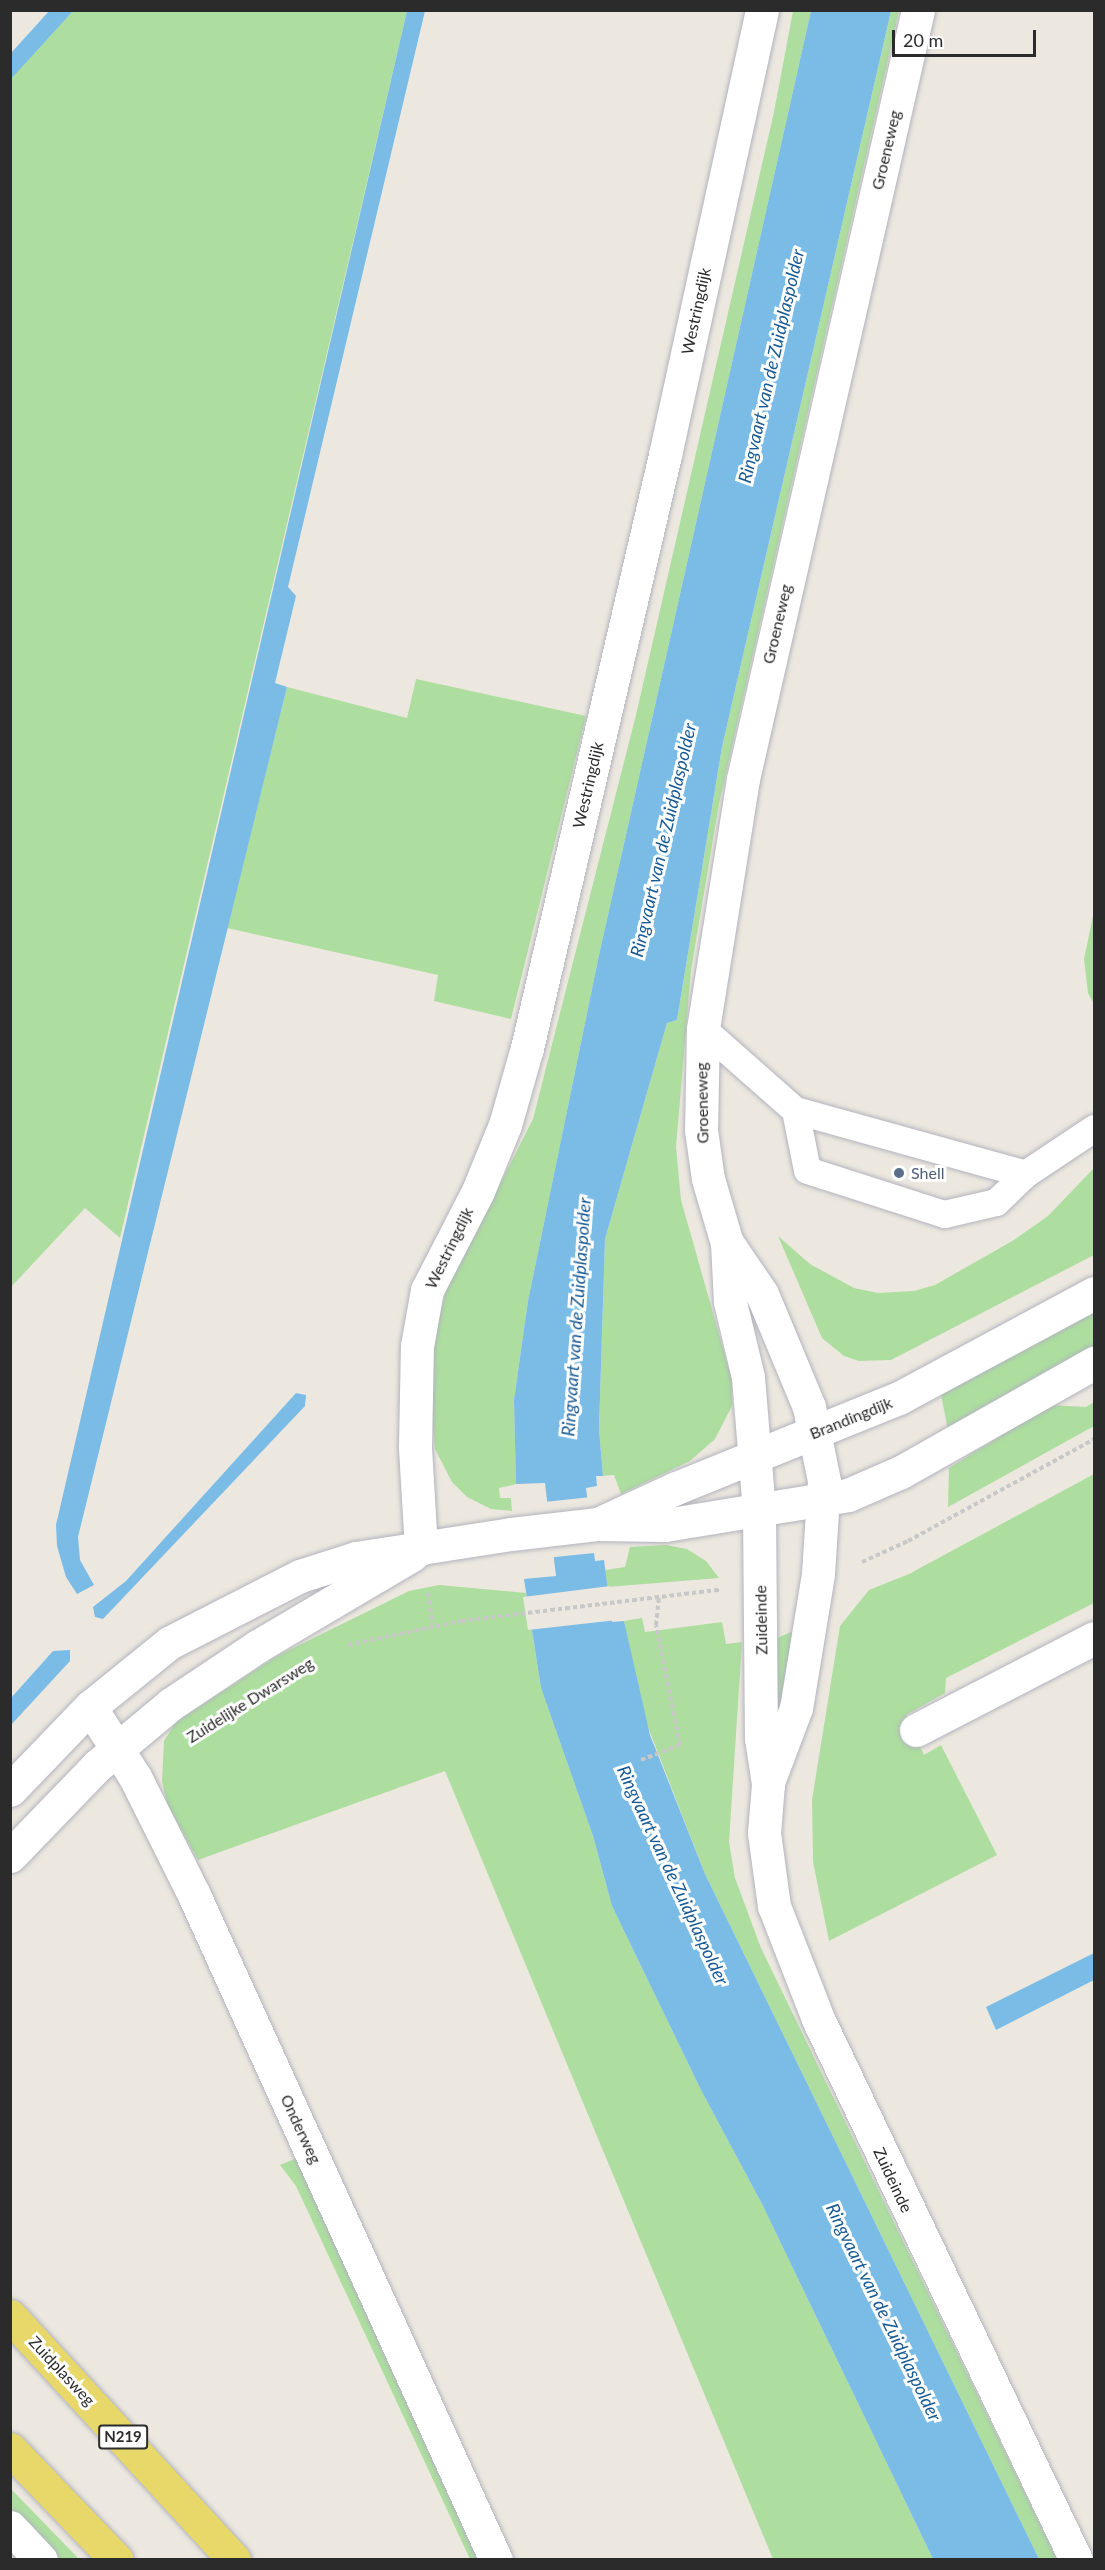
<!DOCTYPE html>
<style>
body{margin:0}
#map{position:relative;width:1105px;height:2570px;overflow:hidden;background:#ece8df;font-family:Lato,sans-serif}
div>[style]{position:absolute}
.green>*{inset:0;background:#adde9f}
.water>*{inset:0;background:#7abce6}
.pier>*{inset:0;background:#ece8df;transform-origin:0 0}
.path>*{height:4px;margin-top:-2px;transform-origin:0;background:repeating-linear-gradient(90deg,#c8c8c8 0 4.5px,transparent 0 7.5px)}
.roads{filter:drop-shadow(0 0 2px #b2b3be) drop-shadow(0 0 2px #b2b3be)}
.lane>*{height:27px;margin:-13.5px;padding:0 13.5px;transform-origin:13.5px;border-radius:13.5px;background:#fff}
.street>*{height:33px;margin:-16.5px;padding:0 16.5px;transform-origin:16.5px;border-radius:16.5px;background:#fff}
.secondary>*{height:33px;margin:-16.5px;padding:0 16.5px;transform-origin:16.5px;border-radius:16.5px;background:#fff}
.primary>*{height:33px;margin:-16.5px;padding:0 16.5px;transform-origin:16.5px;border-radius:16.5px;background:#e7d869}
.dots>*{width:16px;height:16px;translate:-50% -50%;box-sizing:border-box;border:3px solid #fff;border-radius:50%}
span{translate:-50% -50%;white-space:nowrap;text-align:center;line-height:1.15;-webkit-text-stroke:6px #fff;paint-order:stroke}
.shield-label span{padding:2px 4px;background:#fff;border:2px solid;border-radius:4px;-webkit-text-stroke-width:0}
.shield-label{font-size:15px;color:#2b2b2b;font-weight:700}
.street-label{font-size:16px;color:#2b2b2b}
.service-label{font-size:16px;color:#4e5e75}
.left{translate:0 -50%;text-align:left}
.water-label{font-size:18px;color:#185a93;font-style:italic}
.frame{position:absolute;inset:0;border:12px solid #2b2b2b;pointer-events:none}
.scale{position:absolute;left:892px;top:30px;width:144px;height:27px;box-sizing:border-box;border:3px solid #2b2b2b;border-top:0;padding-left:8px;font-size:18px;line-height:21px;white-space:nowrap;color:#2b2b2b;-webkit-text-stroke:4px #fff;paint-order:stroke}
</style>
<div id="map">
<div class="green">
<i style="clip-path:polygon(73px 11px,407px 11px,120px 1238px,85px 1208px,11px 1287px,10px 79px)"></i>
<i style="clip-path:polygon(793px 11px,811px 11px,599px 955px,528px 1301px,514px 1400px,516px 1484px,499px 1488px,500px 1498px,511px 1498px,512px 1511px,491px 1509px,467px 1497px,452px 1482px,435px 1449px,430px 1392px,433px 1344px,446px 1291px,533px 1119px,636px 715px,774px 112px)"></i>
<i style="clip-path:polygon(891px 11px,899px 11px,719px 804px,691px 970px,676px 1147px,681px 1200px,732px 1380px,732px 1406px,715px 1439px,690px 1461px,621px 1494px,614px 1475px,603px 1476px,599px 1429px,605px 1239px,667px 1023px,677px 1020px,722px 747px)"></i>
<i style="clip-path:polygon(416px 679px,586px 716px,511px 1019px,434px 1001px,438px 975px,227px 928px,287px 687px,407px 718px)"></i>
<i style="clip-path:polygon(1093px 916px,1094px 916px,1094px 1004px,1088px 993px,1084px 959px)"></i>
<i style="clip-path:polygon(1094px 1168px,1094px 1255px,891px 1360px,859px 1361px,844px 1356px,822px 1338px,778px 1236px,810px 1264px,854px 1288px,878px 1293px,914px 1291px,935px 1285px,1014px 1240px,1048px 1216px)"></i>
<i style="clip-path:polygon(1094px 1311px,1094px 1349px,948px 1430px,941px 1395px)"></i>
<i style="clip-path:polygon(1094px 1402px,1094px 1426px,948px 1507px,949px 1468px,1050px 1405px,1086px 1407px)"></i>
<i style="clip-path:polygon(1094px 1474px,1094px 1603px,946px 1678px,945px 1693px,906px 1715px,924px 1755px,941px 1745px,997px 1855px,829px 1941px,813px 1862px,812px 1800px,840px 1626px,869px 1590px,909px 1574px)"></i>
<i style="clip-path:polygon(666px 1545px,687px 1549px,706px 1561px,719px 1578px,607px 1587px,605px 1570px,625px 1567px,630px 1547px)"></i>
<i style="clip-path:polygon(439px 1585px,526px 1593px,541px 1688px,593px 1836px,612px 1906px,701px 2090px,762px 2204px,933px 2559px,773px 2559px,445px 1771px,198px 1860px,167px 1804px,162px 1781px,164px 1741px,176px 1722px,277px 1656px,409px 1591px)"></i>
<i style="clip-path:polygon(642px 1618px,645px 1632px,722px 1622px,726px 1644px,742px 1642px,729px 1842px,735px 1878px,761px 1948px,1057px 2559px,1039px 2559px,705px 1874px,644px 1717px,624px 1621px)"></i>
<i style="clip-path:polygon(796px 1630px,782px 1719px,769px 1742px,777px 1638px)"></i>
<i style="clip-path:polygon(297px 2158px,482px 2559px,470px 2559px,296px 2186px,280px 2165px)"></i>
<i style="clip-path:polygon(10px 2488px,79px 2559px,60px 2559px,11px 2509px)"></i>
</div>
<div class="water">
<i style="clip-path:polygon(50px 10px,73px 11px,11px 79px,11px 53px)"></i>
<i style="clip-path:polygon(407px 11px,425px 11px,288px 587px,296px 596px,275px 683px,287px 687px,78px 1537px,80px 1560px,94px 1585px,77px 1594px,66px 1577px,57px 1546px,56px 1525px)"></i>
<i style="clip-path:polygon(811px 11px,891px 11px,722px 747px,677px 1020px,667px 1023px,605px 1239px,599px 1429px,603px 1476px,596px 1476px,597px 1486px,586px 1488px,595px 1561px,604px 1560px,612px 1622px,624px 1621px,650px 1735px,705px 1874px,1039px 2559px,933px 2559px,762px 2204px,701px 2090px,612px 1906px,593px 1836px,541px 1688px,524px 1579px,556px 1576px,545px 1483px,516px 1484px,514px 1400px,528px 1301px,599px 955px)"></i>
<i style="clip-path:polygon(296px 1393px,306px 1395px,305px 1406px,103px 1619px,95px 1617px,93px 1607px,126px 1581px)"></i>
<i style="clip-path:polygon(70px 1650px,70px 1661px,11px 1725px,11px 1698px,53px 1651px)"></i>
<i style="clip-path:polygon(1094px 1953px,1094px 1980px,996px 2030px,986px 2007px)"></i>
</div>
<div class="pier">
<i style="left:591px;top:1497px;width:56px;height:47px;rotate:84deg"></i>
<i style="clip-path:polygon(610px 1586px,615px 1619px,626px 1619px,528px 1630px,523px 1597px)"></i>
</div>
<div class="path">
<i style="left:862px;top:1562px;width:51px;rotate:-24.5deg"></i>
<i style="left:908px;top:1541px;width:212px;rotate:-28.7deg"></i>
<i style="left:428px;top:1593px;width:32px;rotate:81deg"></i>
<i style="left:348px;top:1645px;width:116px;rotate:-12deg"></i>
<i style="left:461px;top:1621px;width:260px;rotate:-6.9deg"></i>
<i style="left:641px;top:1760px;width:42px;rotate:-21deg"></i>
<i style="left:680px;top:1745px;width:122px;rotate:-101.3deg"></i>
<i style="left:656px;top:1625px;width:27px;rotate:-84deg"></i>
</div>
<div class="roads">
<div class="lane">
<i style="left:703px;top:1029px;width:123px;rotate:41.4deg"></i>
<i style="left:795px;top:1110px;width:61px;rotate:78.7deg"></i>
<i style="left:807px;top:1170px;width:144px;rotate:17.8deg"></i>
<i style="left:944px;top:1214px;width:53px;rotate:-13deg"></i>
<i style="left:996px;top:1202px;width:40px;rotate:-44deg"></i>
<i style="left:1025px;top:1174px;width:83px;rotate:-33.7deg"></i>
<i style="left:795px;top:1110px;width:239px;rotate:15.5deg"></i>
</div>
<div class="street">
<i style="left:421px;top:1549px;width:102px;rotate:-93.4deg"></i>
<i style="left:415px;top:1447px;width:101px;rotate:-88.9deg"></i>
<i style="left:417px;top:1346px;width:57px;rotate:-79.9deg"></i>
<i style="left:427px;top:1290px;width:111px;rotate:-62.7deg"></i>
<i style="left:478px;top:1191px;width:71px;rotate:-67.8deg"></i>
<i style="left:505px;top:1125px;width:80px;rotate:-74.1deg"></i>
<i style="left:527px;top:1048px;width:609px;rotate:-76.9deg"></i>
<i style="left:665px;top:455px;width:455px;rotate:-77.7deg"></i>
<i style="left:90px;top:1707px;width:83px;rotate:57.3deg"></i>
<i style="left:135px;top:1777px;width:132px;rotate:63.4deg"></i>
<i style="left:194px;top:1895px;width:730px;rotate:65.58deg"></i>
<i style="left:916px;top:1730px;width:200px;rotate:-27.3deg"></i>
<i style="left:10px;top:2527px;width:45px;rotate:46.8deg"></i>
</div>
<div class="secondary">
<i style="left:918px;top:10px;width:789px;rotate:102.82deg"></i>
<i style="left:743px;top:779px;width:253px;rotate:99.1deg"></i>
<i style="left:703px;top:1029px;width:101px;rotate:91.1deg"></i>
<i style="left:701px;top:1130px;width:49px;rotate:81.9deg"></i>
<i style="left:708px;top:1179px;width:67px;rotate:73.5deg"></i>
<i style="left:727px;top:1243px;width:59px;rotate:87.1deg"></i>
<i style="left:730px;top:1302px;width:77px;rotate:76.5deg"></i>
<i style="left:748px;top:1377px;width:134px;rotate:85.3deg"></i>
<i style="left:759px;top:1511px;width:227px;rotate:89.5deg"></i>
<i style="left:761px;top:1738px;width:47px;rotate:81.3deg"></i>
<i style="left:768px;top:1784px;width:49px;rotate:94.7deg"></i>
<i style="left:764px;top:1833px;width:74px;rotate:82.2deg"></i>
<i style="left:774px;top:1906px;width:121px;rotate:68.7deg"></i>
<i style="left:818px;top:2019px;width:599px;rotate:64.5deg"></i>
<i style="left:728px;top:1244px;width:60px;rotate:55.8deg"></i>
<i style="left:762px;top:1294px;width:122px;rotate:67.4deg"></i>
<i style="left:809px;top:1407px;width:76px;rotate:78.5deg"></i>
<i style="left:824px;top:1481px;width:93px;rotate:93.7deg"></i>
<i style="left:818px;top:1574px;width:136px;rotate:99.3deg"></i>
<i style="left:796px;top:1708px;width:79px;rotate:110.7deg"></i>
<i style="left:602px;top:1522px;width:81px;rotate:-24.7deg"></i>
<i style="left:676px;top:1488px;width:240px;rotate:-22deg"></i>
<i style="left:899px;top:1398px;width:221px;rotate:-28.3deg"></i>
<i style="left:10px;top:1790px;width:115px;rotate:-46.1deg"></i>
<i style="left:90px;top:1707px;width:102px;rotate:-39deg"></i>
<i style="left:169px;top:1643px;width:147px;rotate:-27.1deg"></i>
<i style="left:300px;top:1576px;width:59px;rotate:-17.8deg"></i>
<i style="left:356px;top:1558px;width:157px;rotate:-8.8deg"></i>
<i style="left:511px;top:1534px;width:88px;rotate:-6.6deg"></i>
<i style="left:598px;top:1524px;width:67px;rotate:0.9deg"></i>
<i style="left:665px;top:1525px;width:185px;rotate:-9.3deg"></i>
<i style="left:848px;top:1495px;width:58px;rotate:-23.5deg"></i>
<i style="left:901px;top:1472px;width:222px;rotate:-29.5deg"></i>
<i style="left:10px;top:1856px;width:127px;rotate:-46deg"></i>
<i style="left:98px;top:1765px;width:95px;rotate:-39.9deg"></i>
<i style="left:171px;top:1704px;width:105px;rotate:-33.7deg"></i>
<i style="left:258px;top:1646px;width:179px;rotate:-30.6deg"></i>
</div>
<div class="primary">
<i style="left:10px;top:2316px;width:331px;rotate:47.4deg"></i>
<i style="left:10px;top:2449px;width:154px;rotate:46.1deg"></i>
</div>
</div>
<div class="dots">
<i style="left:899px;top:1173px;background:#5c6f8a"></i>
</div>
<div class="shield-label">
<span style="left:123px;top:2437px">N219</span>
</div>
<div class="street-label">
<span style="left:886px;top:150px;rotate:-77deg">Groeneweg</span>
<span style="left:696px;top:311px;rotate:-78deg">Westringdijk</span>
<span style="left:777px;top:624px;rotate:-77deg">Groeneweg</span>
<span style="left:588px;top:785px;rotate:-77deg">Westringdijk</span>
<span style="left:702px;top:1103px;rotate:-91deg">Groeneweg</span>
<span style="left:449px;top:1248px;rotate:-64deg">Westringdijk</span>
<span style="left:851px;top:1418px;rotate:-22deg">Brandingdijk</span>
<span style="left:761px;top:1620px;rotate:-91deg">Zuideinde</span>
<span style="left:250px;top:1700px;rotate:-32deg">Zuidelijke Dwarsweg</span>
<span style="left:301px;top:2129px;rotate:65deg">Onderweg</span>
<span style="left:893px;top:2180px;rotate:65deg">Zuideinde</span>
<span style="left:62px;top:2371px;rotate:47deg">Zuidplasweg</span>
</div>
<div class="service-label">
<span class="left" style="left:911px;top:1173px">Shell</span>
</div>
<div class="water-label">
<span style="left:771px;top:366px;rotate:-77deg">Ringvaart van de Zuidplaspolder</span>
<span style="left:663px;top:840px;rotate:-77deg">Ringvaart van de Zuidplaspolder</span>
<span style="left:576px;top:1317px;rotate:-86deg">Ringvaart van de Zuidplaspolder</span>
<span style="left:673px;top:1875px;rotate:65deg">Ringvaart van de Zuidplaspolder</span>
<span style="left:884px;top:2312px;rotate:64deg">Ringvaart van de Zuidplaspolder</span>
</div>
<div class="frame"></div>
<div class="scale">20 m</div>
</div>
